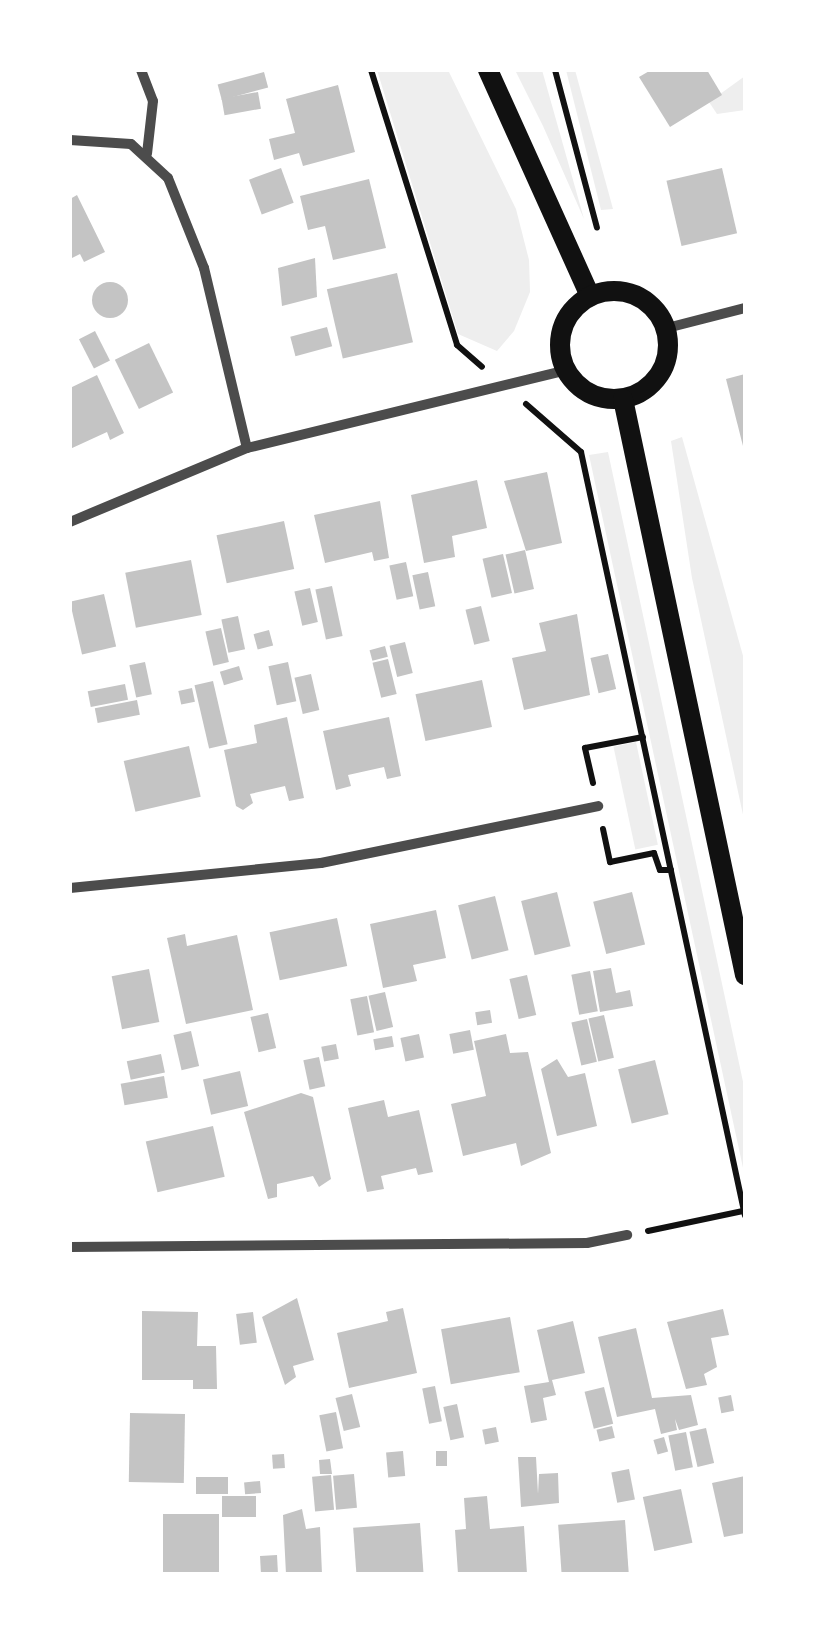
<!DOCTYPE html>
<style>
body{margin:0}
#map{position:relative;width:815px;height:1644px;overflow:hidden;background:#fff;font-family:Mulish,sans-serif}
div>[style]{position:absolute}
.green>*{inset:0;background:#eee;transform-origin:0 0}
.building>*{inset:0;background:#c4c4c4;transform-origin:0 0}
.round{border-radius:50%}
.path>*{height:6px;margin:-3px;padding:0 3px;transform-origin:3px;border-radius:3px;background:#111}
.minor>*{height:10px;margin:-5px;padding:0 5px;transform-origin:5px;border-radius:5px;background:#4c4c4c}
.secondary>*{height:20px;margin:-10px;padding:0 10px;transform-origin:10px;border-radius:10px;background:#111}
.secondary>.ring{margin:-10px;padding:0;box-sizing:content-box;background:none;border:20px solid #111;border-radius:50%}
span{translate:-50% -50%;white-space:nowrap;text-align:center;line-height:1.15;-webkit-text-stroke:10px #fff;paint-order:stroke}
.frame{position:absolute;inset:0;border:72px solid #fff;pointer-events:none}
</style>
<div id="map">
<div class="green">
<i style="clip-path:polygon(377px 70px,448px 70px,516px 209px,529px 260px,530px 292px,514px 331px,497px 351px,458px 334px)"></i>
<i style="clip-path:polygon(515px 70px,542px 70px,584px 219px,543px 126px)"></i>
<i style="clip-path:polygon(566px 70px,575px 70px,613px 209px,601px 210px)"></i>
<i style="clip-path:polygon(745px 76px,745px 110px,717px 114px,709px 102px)"></i>
<i style="clip-path:polygon(682px 437px,745px 663px,745px 824px,692px 578px,671px 441px)"></i>
<i style="clip-path:polygon(608px 452px,745px 1091px,745px 1177px,589px 455px)"></i>
<i style="left:636px;top:742px;width:105px;height:23px;rotate:78deg"></i>
</div>
<div class="building">
<i style="clip-path:polygon(651px 70px,707px 70px,722px 95px,670px 127px,639px 77px)"></i>
<i style="left:264px;top:72px;width:16px;height:48px;rotate:75deg"></i>
<i style="clip-path:polygon(338px 85px,355px 152px,303px 166px,299px 153px,274px 160px,269px 139px,295px 133px,286px 99px)"></i>
<i style="left:258px;top:92px;width:17px;height:37px;rotate:80deg"></i>
<i style="left:281px;top:168px;width:37px;height:34px;rotate:70deg"></i>
<i style="left:722px;top:168px;width:67px;height:57px;rotate:77deg"></i>
<i style="clip-path:polygon(369px 179px,386px 248px,333px 260px,325px 226px,308px 230px,300px 196px)"></i>
<i style="clip-path:polygon(77px 195px,105px 252px,84px 262px,80px 254px,70px 259px,70px 199px)"></i>
<i style="clip-path:polygon(315px 258px,317px 297px,282px 306px,278px 268px)"></i>
<i style="left:397px;top:273px;width:71px;height:72px;rotate:77deg"></i>
<i class="round" style="left:92px;top:282px;width:36px;height:36px"></i>
<i style="left:327px;top:327px;width:20px;height:38px;rotate:75deg"></i>
<i style="left:95px;top:331px;width:33px;height:18px;rotate:63deg"></i>
<i style="left:149px;top:343px;width:55px;height:38px;rotate:64deg"></i>
<i style="clip-path:polygon(745px 374px,745px 449px,744px 450px,726px 379px)"></i>
<i style="clip-path:polygon(97px 375px,124px 433px,110px 440px,107px 432px,70px 449px,70px 388px)"></i>
<i style="clip-path:polygon(547px 472px,562px 543px,526px 551px,504px 481px)"></i>
<i style="clip-path:polygon(477px 480px,487px 528px,452px 536px,455px 557px,424px 563px,411px 495px)"></i>
<i style="clip-path:polygon(380px 501px,389px 558px,374px 561px,372px 552px,325px 563px,314px 515px)"></i>
<i style="left:284px;top:521px;width:49px;height:69px;rotate:78deg"></i>
<i style="left:525px;top:550px;width:40px;height:20px;rotate:77deg"></i>
<i style="left:503px;top:554px;width:40px;height:21px;rotate:77deg"></i>
<i style="left:191px;top:560px;width:56px;height:67px;rotate:79deg"></i>
<i style="left:406px;top:562px;width:35px;height:17px;rotate:78deg"></i>
<i style="left:428px;top:572px;width:35px;height:16px;rotate:78deg"></i>
<i style="left:332px;top:586px;width:51px;height:17px;rotate:78deg"></i>
<i style="left:310px;top:588px;width:35px;height:16px;rotate:77deg"></i>
<i style="left:104px;top:594px;width:54px;height:35px;rotate:77deg"></i>
<i style="left:481px;top:606px;width:36px;height:16px;rotate:76deg"></i>
<i style="clip-path:polygon(577px 614px,590px 695px,524px 710px,512px 658px,546px 651px,539px 623px)"></i>
<i style="left:238px;top:616px;width:34px;height:17px;rotate:78deg"></i>
<i style="left:221px;top:628px;width:35px;height:16px;rotate:77deg"></i>
<i style="left:269px;top:630px;width:16px;height:16px;rotate:75deg"></i>
<i style="left:405px;top:642px;width:32px;height:16px;rotate:76deg"></i>
<i style="left:385px;top:646px;width:11px;height:16px;rotate:75deg"></i>
<i style="left:608px;top:654px;width:36px;height:18px;rotate:77deg"></i>
<i style="left:388px;top:659px;width:36px;height:16px;rotate:76deg"></i>
<i style="left:145px;top:662px;width:33px;height:16px;rotate:78deg"></i>
<i style="left:288px;top:662px;width:40px;height:20px;rotate:78deg"></i>
<i style="left:239px;top:666px;width:14px;height:20px;rotate:73deg"></i>
<i style="left:311px;top:674px;width:37px;height:17px;rotate:77deg"></i>
<i style="left:482px;top:680px;width:48px;height:68px;rotate:78deg"></i>
<i style="left:213px;top:681px;width:65px;height:19px;rotate:77deg"></i>
<i style="left:125px;top:684px;width:16px;height:38px;rotate:79deg"></i>
<i style="left:192px;top:688px;width:14px;height:14px;rotate:78deg"></i>
<i style="left:137px;top:700px;width:15px;height:43px;rotate:79deg"></i>
<i style="clip-path:polygon(287px 717px,304px 798px,289px 801px,285px 786px,250px 794px,253px 803px,243px 810px,236px 806px,224px 750px,257px 743px,254px 725px)"></i>
<i style="clip-path:polygon(389px 717px,401px 776px,387px 779px,384px 767px,348px 775px,351px 786px,336px 790px,323px 731px)"></i>
<i style="left:189px;top:746px;width:52px;height:67px;rotate:77deg"></i>
<i style="left:557px;top:892px;width:56px;height:37px;rotate:76deg"></i>
<i style="left:632px;top:892px;width:54px;height:40px;rotate:76deg"></i>
<i style="left:495px;top:896px;width:56px;height:38px;rotate:76deg"></i>
<i style="clip-path:polygon(436px 910px,446px 958px,413px 965px,417px 981px,383px 988px,370px 924px)"></i>
<i style="left:337px;top:918px;width:49px;height:69px;rotate:78deg"></i>
<i style="clip-path:polygon(185px 934px,187px 946px,237px 935px,253px 1010px,186px 1024px,167px 938px)"></i>
<i style="clip-path:polygon(611px 968px,616px 993px,630px 990px,633px 1006px,600px 1012px,593px 971px)"></i>
<i style="left:149px;top:969px;width:54px;height:38px;rotate:79deg"></i>
<i style="left:590px;top:971px;width:41px;height:19px;rotate:79deg"></i>
<i style="left:527px;top:975px;width:41px;height:18px;rotate:77deg"></i>
<i style="left:385px;top:992px;width:36px;height:17px;rotate:77deg"></i>
<i style="left:367px;top:996px;width:37px;height:17px;rotate:79deg"></i>
<i style="left:490px;top:1010px;width:13px;height:15px;rotate:81deg"></i>
<i style="left:268px;top:1013px;width:36px;height:18px;rotate:77deg"></i>
<i style="left:604px;top:1015px;width:44px;height:16px;rotate:77deg"></i>
<i style="left:587px;top:1019px;width:44px;height:16px;rotate:77deg"></i>
<i style="left:470px;top:1030px;width:20px;height:21px;rotate:79deg"></i>
<i style="left:191px;top:1031px;width:36px;height:18px;rotate:77deg"></i>
<i style="left:419px;top:1034px;width:24px;height:19px;rotate:78deg"></i>
<i style="clip-path:polygon(506px 1034px,510px 1053px,528px 1052px,551px 1153px,521px 1166px,516px 1143px,463px 1156px,451px 1104px,486px 1096px,474px 1041px)"></i>
<i style="left:392px;top:1036px;width:11px;height:19px;rotate:80deg"></i>
<i style="left:336px;top:1044px;width:15px;height:15px;rotate:79deg"></i>
<i style="left:161px;top:1054px;width:19px;height:35px;rotate:78deg"></i>
<i style="left:319px;top:1057px;width:30px;height:16px;rotate:78deg"></i>
<i style="clip-path:polygon(557px 1059px,568px 1077px,585px 1073px,597px 1126px,557px 1136px,541px 1069px)"></i>
<i style="left:655px;top:1060px;width:56px;height:38px;rotate:76deg"></i>
<i style="left:240px;top:1071px;width:36px;height:38px;rotate:77deg"></i>
<i style="left:164px;top:1076px;width:22px;height:44px;rotate:80deg"></i>
<i style="clip-path:polygon(301px 1093px,313px 1097px,331px 1179px,319px 1187px,313px 1176px,277px 1184px,277px 1197px,268px 1199px,244px 1112px)"></i>
<i style="clip-path:polygon(384px 1100px,388px 1117px,419px 1110px,433px 1172px,418px 1175px,416px 1168px,381px 1176px,384px 1189px,367px 1192px,348px 1108px)"></i>
<i style="left:213px;top:1126px;width:52px;height:69px;rotate:77deg"></i>
<i style="clip-path:polygon(297px 1298px,314px 1360px,293px 1366px,296px 1377px,285px 1385px,262px 1317px)"></i>
<i style="clip-path:polygon(403px 1308px,417px 1373px,349px 1388px,337px 1333px,388px 1321px,386px 1312px)"></i>
<i style="clip-path:polygon(723px 1309px,729px 1335px,711px 1338px,717px 1367px,704px 1374px,707px 1385px,686px 1389px,667px 1322px)"></i>
<i style="clip-path:polygon(142px 1311px,198px 1312px,197px 1346px,216px 1346px,217px 1389px,193px 1389px,193px 1380px,142px 1380px)"></i>
<i style="left:253px;top:1312px;width:31px;height:17px;rotate:83deg"></i>
<i style="left:510px;top:1317px;width:56px;height:70px;rotate:80deg"></i>
<i style="clip-path:polygon(573px 1321px,585px 1373px,552px 1380px,556px 1395px,543px 1398px,547px 1420px,531px 1423px,524px 1386px,549px 1382px,537px 1330px)"></i>
<i style="clip-path:polygon(636px 1328px,652px 1398px,691px 1395px,698px 1425px,679px 1430px,675px 1419px,677px 1430px,661px 1434px,655px 1409px,617px 1417px,598px 1337px)"></i>
<i style="left:435px;top:1386px;width:36px;height:13px;rotate:79deg"></i>
<i style="left:604px;top:1387px;width:38px;height:20px;rotate:76deg"></i>
<i style="left:352px;top:1394px;width:34px;height:17px;rotate:76deg"></i>
<i style="left:731px;top:1395px;width:16px;height:13px;rotate:79deg"></i>
<i style="left:457px;top:1404px;width:34px;height:14px;rotate:78deg"></i>
<i style="left:336px;top:1412px;width:37px;height:17px;rotate:79deg"></i>
<i style="left:130px;top:1413px;width:55px;height:69px;rotate:1deg"></i>
<i style="left:612px;top:1426px;width:12px;height:16px;rotate:76deg"></i>
<i style="left:496px;top:1427px;width:15px;height:14px;rotate:79deg"></i>
<i style="left:706px;top:1428px;width:36px;height:17px;rotate:77deg"></i>
<i style="left:686px;top:1432px;width:36px;height:18px;rotate:79deg"></i>
<i style="left:664px;top:1437px;width:15px;height:11px;rotate:74deg"></i>
<i style="left:403px;top:1451px;width:25px;height:17px;rotate:85deg"></i>
<i style="left:436px;top:1451px;width:11px;height:15px"></i>
<i style="left:284px;top:1454px;width:14px;height:12px;rotate:86deg"></i>
<i style="clip-path:polygon(518px 1457px,536px 1457px,538px 1494px,539px 1474px,558px 1473px,559px 1503px,521px 1507px)"></i>
<i style="clip-path:polygon(330px 1459px,332px 1474px,320px 1474px,319px 1460px)"></i>
<i style="left:629px;top:1469px;width:31px;height:18px;rotate:79deg"></i>
<i style="left:354px;top:1474px;width:34px;height:21px;rotate:85deg"></i>
<i style="left:331px;top:1475px;width:35px;height:19px;rotate:85deg"></i>
<i style="clip-path:polygon(745px 1476px,745px 1533px,724px 1537px,712px 1483px)"></i>
<i style="left:196px;top:1477px;width:32px;height:17px"></i>
<i style="left:260px;top:1481px;width:12px;height:16px;rotate:85deg"></i>
<i style="left:681px;top:1489px;width:55px;height:39px;rotate:78deg"></i>
<i style="left:256px;top:1496px;width:21px;height:34px;rotate:90deg"></i>
<i style="clip-path:polygon(487px 1496px,490px 1529px,524px 1526px,527px 1574px,458px 1574px,455px 1530px,466px 1529px,464px 1498px)"></i>
<i style="clip-path:polygon(302px 1509px,306px 1529px,320px 1527px,322px 1574px,286px 1574px,283px 1515px)"></i>
<i style="left:163px;top:1514px;width:56px;height:60px"></i>
<i style="left:625px;top:1520px;width:53px;height:67px;rotate:86deg"></i>
<i style="left:420px;top:1523px;width:51px;height:67px;rotate:86deg"></i>
<i style="left:277px;top:1555px;width:19px;height:17px;rotate:87deg"></i>
</div>
<div class="path">
<i style="left:371px;top:70px;width:288px;rotate:72.6deg"></i>
<i style="left:457px;top:345px;width:33px;rotate:41deg"></i>
<i style="left:555px;top:70px;width:163px;rotate:75.1deg"></i>
<i style="left:526px;top:404px;width:73px;rotate:41.1deg"></i>
<i style="left:581px;top:452px;width:781px;rotate:77.88deg"></i>
<i style="left:593px;top:783px;width:36px;rotate:-103deg"></i>
<i style="left:585px;top:748px;width:59px;rotate:-10.7deg"></i>
<i style="left:603px;top:829px;width:34px;rotate:78deg"></i>
<i style="left:610px;top:862px;width:45px;rotate:-11.6deg"></i>
<i style="left:654px;top:853px;width:18px;rotate:71deg"></i>
<i style="left:660px;top:870px;width:11px"></i>
<i style="left:648px;top:1231px;width:97px;rotate:-11.9deg"></i>
</div>
<div class="minor">
<i style="left:141px;top:70px;width:33px;rotate:69deg"></i>
<i style="left:153px;top:101px;width:53px;rotate:96.5deg"></i>
<i style="left:70px;top:140px;width:61px;rotate:3.8deg"></i>
<i style="left:131px;top:144px;width:50px;rotate:42.6deg"></i>
<i style="left:168px;top:178px;width:97px;rotate:68.2deg"></i>
<i style="left:204px;top:268px;width:185px;rotate:76.6deg"></i>
<i style="left:667px;top:328px;width:81px;rotate:-14.4deg"></i>
<i style="left:70px;top:522px;width:192px;rotate:-22.7deg"></i>
<i style="left:247px;top:448px;width:329px;rotate:-13.7deg"></i>
<i style="left:70px;top:888px;width:252px;rotate:-5.7deg"></i>
<i style="left:321px;top:863px;width:283px;rotate:-11.6deg"></i>
<i style="left:70px;top:1247px;width:517px;rotate:-0.44deg"></i>
<i style="left:587px;top:1243px;width:41px;rotate:-11.3deg"></i>
</div>
<div class="secondary">
<i style="left:488px;top:70px;width:248px;rotate:65.7deg"></i>
<i class="ring" style="left:560px;top:291px;width:88px;height:88px"></i>
<i style="left:623px;top:399px;width:589px;rotate:78.04deg"></i>
</div>
<div class="frame"></div>
</div>
